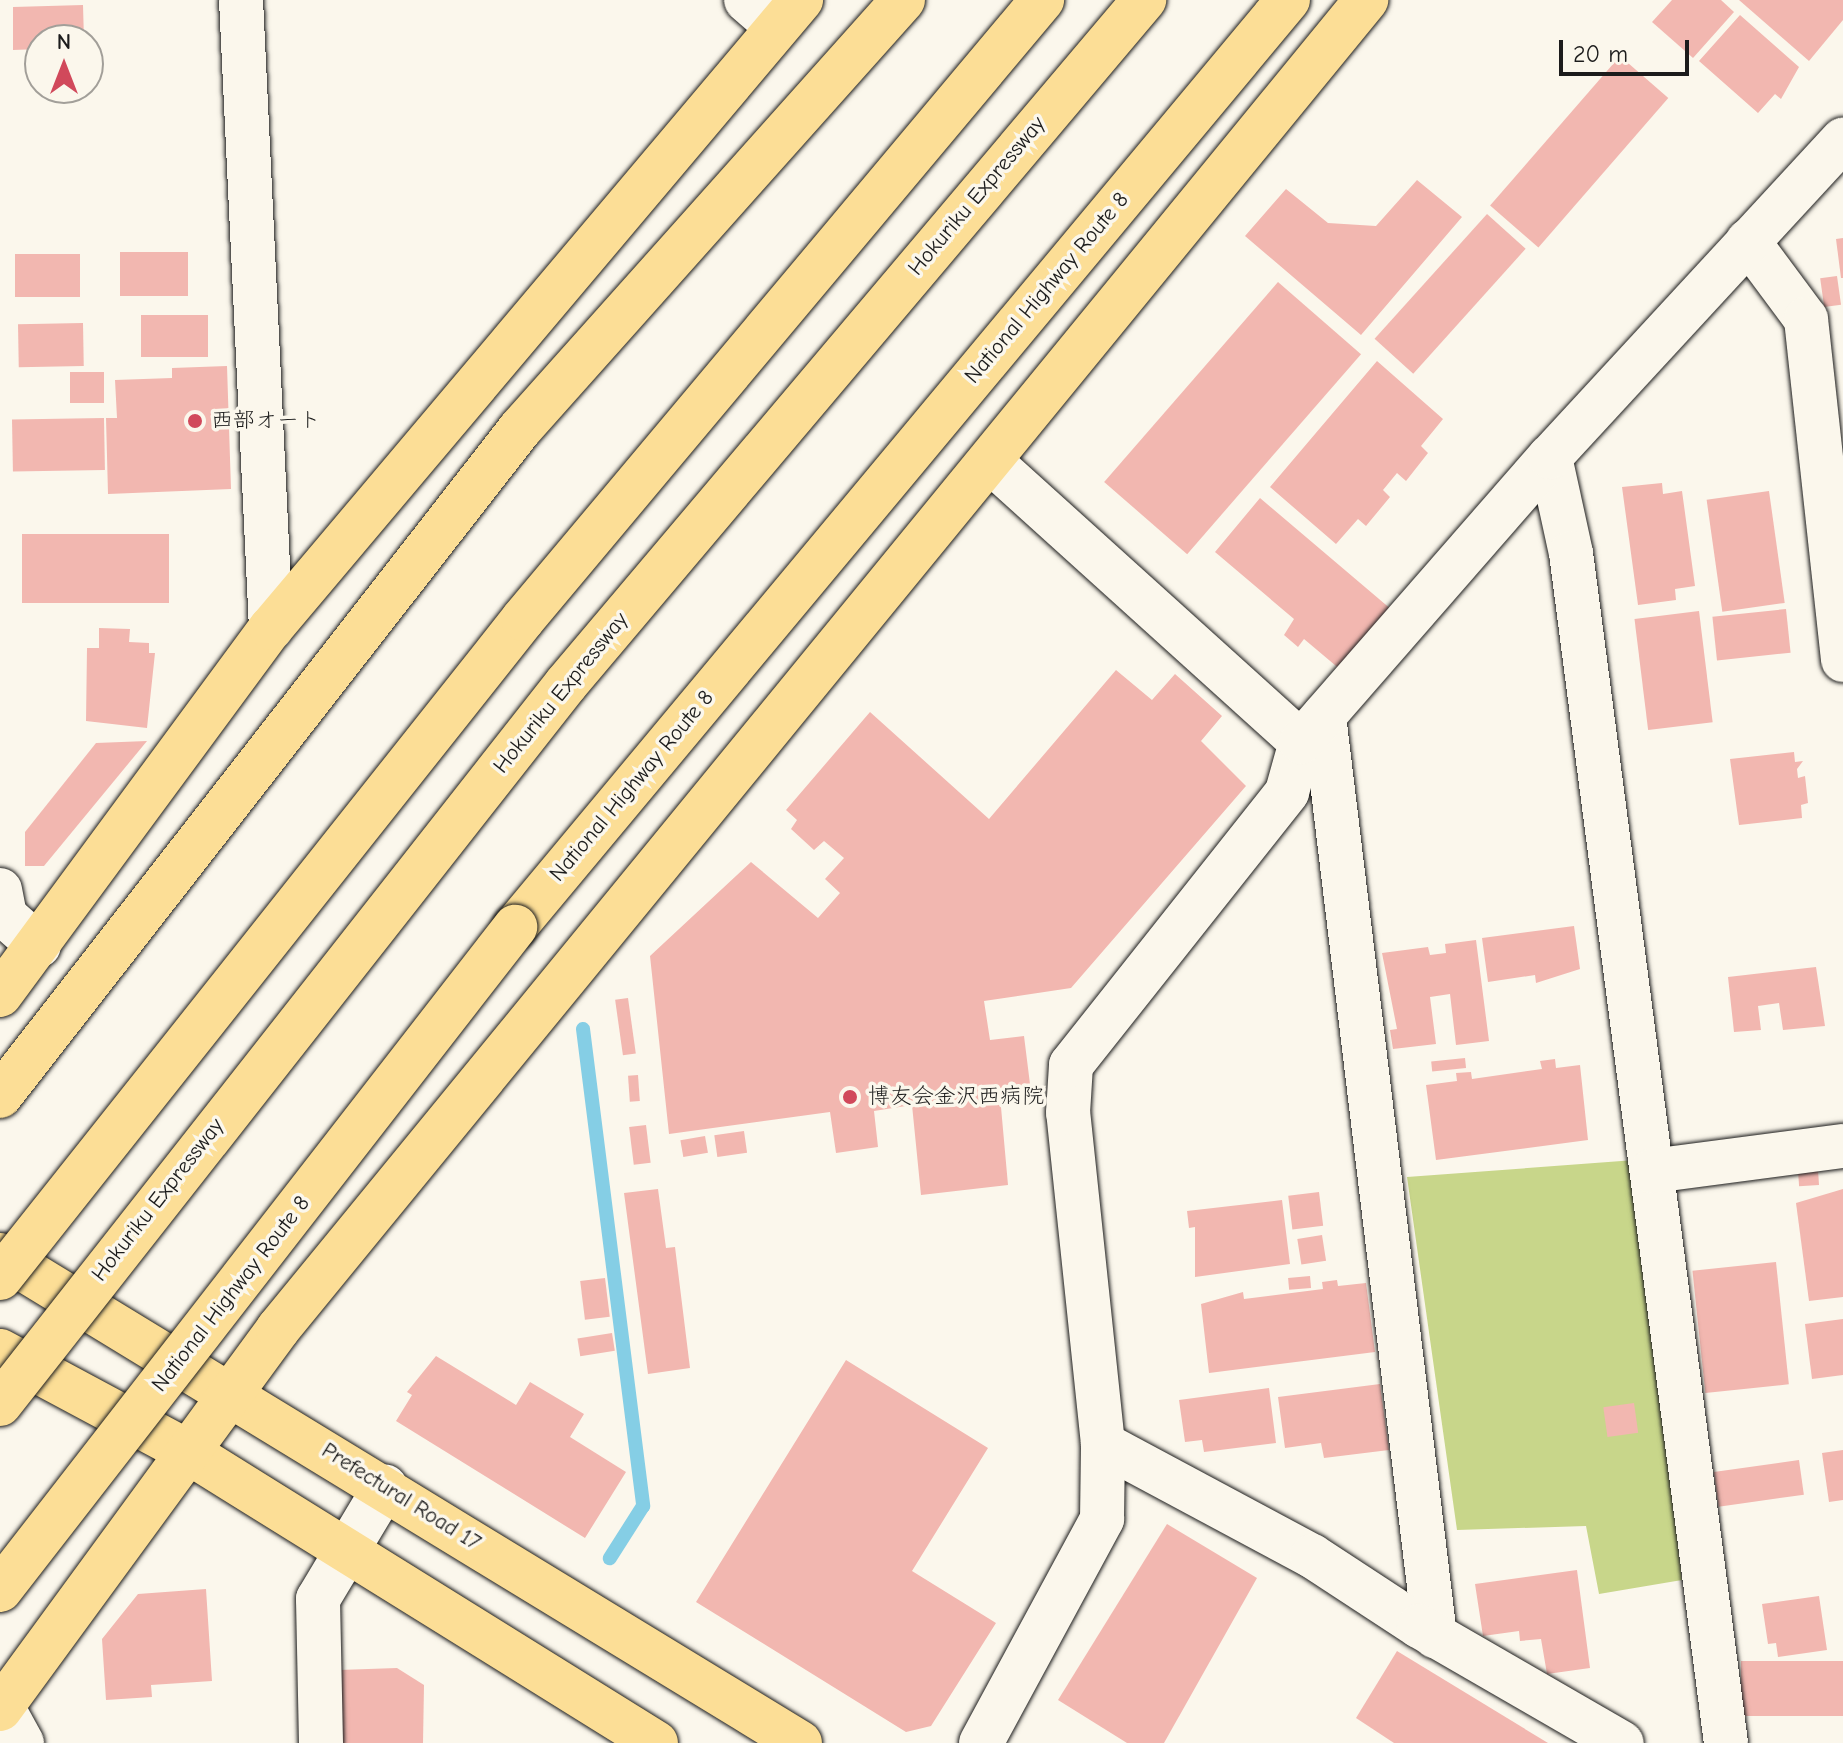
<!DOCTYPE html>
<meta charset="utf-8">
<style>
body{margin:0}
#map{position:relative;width:1843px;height:1743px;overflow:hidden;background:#fbf7ec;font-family:"Comic Neue","Klee One",sans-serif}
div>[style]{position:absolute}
.green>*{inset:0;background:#c8d68a}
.stream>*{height:14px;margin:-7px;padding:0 7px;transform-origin:7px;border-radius:7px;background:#85cee5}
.building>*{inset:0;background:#f2b7b0;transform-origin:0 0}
.roads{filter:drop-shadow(0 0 2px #1c1c1c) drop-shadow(0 0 2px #1c1c1c)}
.street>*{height:44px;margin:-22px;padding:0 22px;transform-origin:22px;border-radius:22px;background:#fbf7ec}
.primary>*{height:44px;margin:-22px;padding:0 22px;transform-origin:22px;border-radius:22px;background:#fcde96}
.highway>*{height:44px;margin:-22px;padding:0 22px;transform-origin:22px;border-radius:22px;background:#fcde96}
.bridges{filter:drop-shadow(0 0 2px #1c1c1c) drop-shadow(0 0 2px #1c1c1c)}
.highway-bridge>*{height:44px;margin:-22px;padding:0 22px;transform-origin:22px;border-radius:22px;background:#fcde96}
.dots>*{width:22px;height:22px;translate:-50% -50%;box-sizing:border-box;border:4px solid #fbf7ec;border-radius:50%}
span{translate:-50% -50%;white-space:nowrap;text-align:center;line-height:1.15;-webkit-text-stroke:7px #fbf7ec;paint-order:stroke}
.street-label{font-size:22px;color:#1c1c1c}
.poi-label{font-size:22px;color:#1c1c1c}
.left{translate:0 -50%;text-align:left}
.north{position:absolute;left:24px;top:24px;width:80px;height:80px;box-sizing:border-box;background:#fbf7ec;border:2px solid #a29f99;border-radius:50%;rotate:0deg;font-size:22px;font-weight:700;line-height:32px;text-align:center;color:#1c1c1c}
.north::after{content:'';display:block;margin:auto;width:28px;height:36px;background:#d1495b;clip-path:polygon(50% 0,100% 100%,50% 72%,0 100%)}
.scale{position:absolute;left:1559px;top:40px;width:130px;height:36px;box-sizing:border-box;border:4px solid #1c1c1c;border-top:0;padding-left:10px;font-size:24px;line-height:28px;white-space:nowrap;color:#1c1c1c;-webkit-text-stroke:6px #fbf7ec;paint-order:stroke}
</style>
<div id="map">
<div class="green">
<i style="clip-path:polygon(1635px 1160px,1682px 1580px,1599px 1594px,1586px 1526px,1457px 1530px,1407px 1177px)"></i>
</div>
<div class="stream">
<i style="left:583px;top:1029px;width:481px;rotate:82.8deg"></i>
<i style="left:643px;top:1506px;width:62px;rotate:122.4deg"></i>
</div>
<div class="building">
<i style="clip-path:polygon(1672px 0,1721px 0,1734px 12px,1693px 58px,1652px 22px)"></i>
<i style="clip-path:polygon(1739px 0,1843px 0,1843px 20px,1809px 61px)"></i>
<i style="clip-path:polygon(83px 5px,84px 40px,40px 40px,40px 49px,13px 50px,13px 7px)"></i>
<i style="clip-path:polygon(1740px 15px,1799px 67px,1781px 99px,1775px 94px,1758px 113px,1699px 61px)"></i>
<i style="left:1620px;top:56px;width:64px;height:198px;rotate:41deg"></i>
<i style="clip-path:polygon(1417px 180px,1462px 217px,1361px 335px,1245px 236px,1286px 189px,1328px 223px,1376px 226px)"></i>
<i style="left:1487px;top:214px;width:52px;height:168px;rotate:42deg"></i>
<i style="clip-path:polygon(1843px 238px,1843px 278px,1841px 278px,1836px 239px)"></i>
<i style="left:120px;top:252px;width:68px;height:44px"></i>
<i style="left:80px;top:254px;width:43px;height:65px;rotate:90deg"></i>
<i style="left:1837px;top:276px;width:29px;height:17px;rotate:82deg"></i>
<i style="left:1278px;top:282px;width:110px;height:265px;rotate:41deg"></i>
<i style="left:208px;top:315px;width:42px;height:67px;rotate:90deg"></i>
<i style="left:83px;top:323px;width:43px;height:65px;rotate:89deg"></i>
<i style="clip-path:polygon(1377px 361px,1443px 419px,1421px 446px,1428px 453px,1406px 481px,1397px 473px,1383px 490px,1390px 497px,1366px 526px,1358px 519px,1336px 544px,1270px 487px)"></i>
<i style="clip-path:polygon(227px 366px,231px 489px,108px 494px,106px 418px,117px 418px,115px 380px,172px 378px,172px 368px)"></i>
<i style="left:70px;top:372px;width:34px;height:31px"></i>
<i style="left:104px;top:418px;width:52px;height:92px;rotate:89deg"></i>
<i style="clip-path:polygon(1662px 483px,1663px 494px,1682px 491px,1695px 586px,1675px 589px,1676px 600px,1638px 605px,1622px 487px)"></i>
<i style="left:1769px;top:491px;width:113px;height:63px;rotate:82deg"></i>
<i style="clip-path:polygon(1260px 498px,1392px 610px,1342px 671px,1304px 639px,1298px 647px,1284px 635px,1294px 619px,1215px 552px)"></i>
<i style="left:169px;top:534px;width:69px;height:147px;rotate:90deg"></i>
<i style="left:1786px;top:609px;width:44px;height:74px;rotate:84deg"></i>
<i style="left:1699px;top:611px;width:112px;height:65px;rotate:83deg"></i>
<i style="clip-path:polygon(99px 628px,130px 629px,129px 642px,149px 643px,149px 653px,155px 653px,147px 728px,86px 721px,87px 648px,99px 648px)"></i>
<i style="clip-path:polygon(1116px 670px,1152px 700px,1175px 674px,1222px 716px,1201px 741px,1246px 786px,1071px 988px,984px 1001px,990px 1040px,1024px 1036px,1031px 1092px,1000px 1096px,1008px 1185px,921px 1195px,912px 1105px,874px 1111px,878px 1147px,836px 1153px,830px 1112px,669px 1134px,650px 956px,751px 862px,818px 918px,840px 893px,825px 879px,844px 858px,824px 841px,814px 850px,791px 829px,797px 820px,786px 810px,870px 712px,989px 819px)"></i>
<i style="clip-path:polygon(147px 741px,44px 866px,25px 866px,25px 832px,96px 743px)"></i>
<i style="clip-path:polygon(1794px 752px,1795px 762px,1803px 761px,1797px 769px,1798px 778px,1805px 776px,1808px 803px,1801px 805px,1802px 818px,1739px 825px,1730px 759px)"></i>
<i style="clip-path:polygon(1574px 926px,1580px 969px,1536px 983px,1535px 975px,1488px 982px,1482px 938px)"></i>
<i style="clip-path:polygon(1476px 940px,1489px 1041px,1456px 1045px,1450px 994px,1430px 997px,1436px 1044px,1393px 1049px,1390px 1030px,1397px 1029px,1382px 953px,1428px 947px,1430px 955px,1446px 953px,1445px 944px)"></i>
<i style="clip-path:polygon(1816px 967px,1825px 1026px,1783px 1030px,1779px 1003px,1758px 1006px,1761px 1030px,1734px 1032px,1728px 977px)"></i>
<i style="left:628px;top:998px;width:56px;height:13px;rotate:82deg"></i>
<i style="left:1465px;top:1058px;width:10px;height:34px;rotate:84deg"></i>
<i style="clip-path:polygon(1555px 1059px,1556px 1068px,1580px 1065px,1588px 1140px,1436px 1160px,1426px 1085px,1457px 1081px,1456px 1073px,1471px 1072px,1472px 1079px,1542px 1069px,1540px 1061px)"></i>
<i style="left:638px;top:1075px;width:26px;height:10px;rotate:86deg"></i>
<i style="left:646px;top:1125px;width:38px;height:17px;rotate:83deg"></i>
<i style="left:744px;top:1131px;width:22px;height:30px;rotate:82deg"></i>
<i style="left:705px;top:1136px;width:17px;height:25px;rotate:80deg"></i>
<i style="left:1818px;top:1170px;width:15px;height:20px;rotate:86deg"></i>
<i style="clip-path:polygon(658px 1189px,666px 1248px,675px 1247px,690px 1368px,648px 1374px,624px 1193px)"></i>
<i style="clip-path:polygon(1843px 1189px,1843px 1297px,1809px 1301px,1796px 1203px)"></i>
<i style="left:1319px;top:1192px;width:34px;height:31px;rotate:83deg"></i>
<i style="clip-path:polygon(1282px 1200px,1290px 1264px,1195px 1277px,1195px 1227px,1189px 1228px,1187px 1211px)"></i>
<i style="left:1322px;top:1235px;width:26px;height:25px;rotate:81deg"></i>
<i style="left:1776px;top:1262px;width:123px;height:84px;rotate:84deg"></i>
<i style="left:1310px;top:1276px;width:12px;height:22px;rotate:85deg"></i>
<i style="left:605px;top:1278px;width:39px;height:25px;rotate:83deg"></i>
<i style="clip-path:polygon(1337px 1280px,1338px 1286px,1366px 1283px,1375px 1352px,1209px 1373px,1201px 1304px,1243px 1292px,1244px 1299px,1323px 1289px,1322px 1282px)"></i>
<i style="clip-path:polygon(1843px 1319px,1843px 1375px,1812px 1379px,1805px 1324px)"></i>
<i style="left:612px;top:1333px;width:18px;height:35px;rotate:81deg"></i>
<i style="clip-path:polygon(436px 1356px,516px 1405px,530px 1382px,584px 1414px,570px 1437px,626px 1472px,585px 1538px,396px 1421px,412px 1395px,407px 1392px)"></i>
<i style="clip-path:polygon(846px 1360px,988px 1448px,912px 1571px,996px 1623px,931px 1726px,906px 1732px,696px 1602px)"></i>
<i style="clip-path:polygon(1380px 1384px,1389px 1450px,1324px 1458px,1321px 1443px,1285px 1448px,1278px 1397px)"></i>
<i style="clip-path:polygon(1269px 1388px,1276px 1443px,1204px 1452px,1202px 1440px,1185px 1442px,1179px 1400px)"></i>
<i style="left:1634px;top:1403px;width:30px;height:31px;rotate:82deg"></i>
<i style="clip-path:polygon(1843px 1450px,1843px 1500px,1829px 1502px,1822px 1453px)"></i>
<i style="left:1799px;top:1460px;width:35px;height:86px;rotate:82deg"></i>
<i style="clip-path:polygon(1167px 1524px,1257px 1578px,1164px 1743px,1127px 1743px,1058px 1700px)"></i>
<i style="clip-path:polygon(1577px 1570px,1590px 1668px,1547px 1674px,1541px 1639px,1520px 1641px,1519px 1631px,1483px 1636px,1475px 1584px)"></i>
<i style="clip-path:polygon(206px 1589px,212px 1681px,151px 1685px,152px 1697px,106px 1700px,102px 1639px,138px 1594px)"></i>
<i style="clip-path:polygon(1819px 1596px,1827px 1650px,1778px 1657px,1776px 1643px,1768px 1644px,1762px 1604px)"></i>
<i style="clip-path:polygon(1397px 1651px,1548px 1743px,1394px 1743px,1356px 1718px)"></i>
<i style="left:1843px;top:1661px;width:55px;height:102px;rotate:90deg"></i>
<i style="clip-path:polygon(397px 1668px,424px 1685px,423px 1743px,342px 1743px,339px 1670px)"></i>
</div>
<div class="roads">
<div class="street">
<i style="left:241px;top:0;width:629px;rotate:87.27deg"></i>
<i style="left:746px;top:0;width:40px;rotate:41deg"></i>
<i style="left:1748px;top:241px;width:97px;rotate:53.4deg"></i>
<i style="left:1806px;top:319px;width:343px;rotate:83.8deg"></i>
<i style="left:1550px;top:457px;width:98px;rotate:77.7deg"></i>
<i style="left:1571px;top:553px;width:1200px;rotate:82.58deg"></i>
<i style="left:991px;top:462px;width:418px;rotate:42.1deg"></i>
<i style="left:1324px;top:716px;width:927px;rotate:83.12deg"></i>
<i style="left:0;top:890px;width:26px;rotate:79deg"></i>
<i style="left:5px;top:916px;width:45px;rotate:41.4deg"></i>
<i style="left:1652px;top:1171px;width:193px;rotate:-7.5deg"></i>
<i style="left:1103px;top:1444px;width:237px;rotate:28.2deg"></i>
<i style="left:1312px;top:1556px;width:128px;rotate:33.2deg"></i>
<i style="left:1419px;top:1626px;width:234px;rotate:30deg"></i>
<i style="left:0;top:1703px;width:46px;rotate:61.2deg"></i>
<i style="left:321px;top:1743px;width:144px;rotate:-91.2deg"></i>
<i style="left:318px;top:1599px;width:131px;rotate:-59.1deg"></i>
<i style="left:981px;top:1743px;width:255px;rotate:-61.6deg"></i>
<i style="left:1102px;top:1519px;width:75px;rotate:-89.2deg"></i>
<i style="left:1103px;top:1444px;width:333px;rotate:-96deg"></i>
<i style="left:1068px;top:1113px;width:48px;rotate:-86.4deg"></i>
<i style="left:1071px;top:1065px;width:348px;rotate:-51.6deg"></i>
<i style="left:1287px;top:792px;width:52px;rotate:-74.4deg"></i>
<i style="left:1301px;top:742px;width:378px;rotate:-48.9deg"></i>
<i style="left:1550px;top:457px;width:432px;rotate:-47.3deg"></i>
</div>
<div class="primary">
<i style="left:0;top:1255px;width:937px;rotate:31.38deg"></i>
<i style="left:0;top:1351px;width:213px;rotate:28.2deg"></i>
<i style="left:188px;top:1452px;width:551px;rotate:31.87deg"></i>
</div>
<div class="highway">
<i style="left:515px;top:927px;width:1207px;rotate:-50.18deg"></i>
<i style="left:0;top:995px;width:456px;rotate:-53.6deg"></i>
<i style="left:271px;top:628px;width:822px;rotate:-49.84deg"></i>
<i style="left:0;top:1096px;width:846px;rotate:-52.06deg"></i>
<i style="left:520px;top:429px;width:575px;rotate:-48.24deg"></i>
<i style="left:0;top:1709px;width:471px;rotate:-53.8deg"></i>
<i style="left:278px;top:1329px;width:1718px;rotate:-50.69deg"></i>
</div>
</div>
<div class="bridges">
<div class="highway-bridge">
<i style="left:0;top:1278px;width:841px;rotate:-51.56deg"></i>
<i style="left:523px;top:619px;width:808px;rotate:-50.02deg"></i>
<i style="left:0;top:1404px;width:916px;rotate:-51.83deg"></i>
<i style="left:566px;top:684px;width:896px;rotate:-49.8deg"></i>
<i style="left:0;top:1590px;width:840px;rotate:-52.16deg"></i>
</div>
</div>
<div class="dots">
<i style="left:195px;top:421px;background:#d1495b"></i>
<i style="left:850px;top:1097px;background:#d1495b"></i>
</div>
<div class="street-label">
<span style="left:977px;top:196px;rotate:-50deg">Hokuriku Expressway</span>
<span style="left:1047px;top:288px;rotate:-50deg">National Highway Route 8</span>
<span style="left:561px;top:693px;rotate:-51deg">Hokuriku Expressway</span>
<span style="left:632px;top:786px;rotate:-50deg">National Highway Route 8</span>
<span style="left:158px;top:1200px;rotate:-52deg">Hokuriku Expressway</span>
<span style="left:231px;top:1294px;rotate:-52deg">National Highway Route 8</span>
<span style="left:401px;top:1497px;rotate:32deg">Prefectural Road 17</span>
</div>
<div class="poi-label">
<span class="left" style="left:211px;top:421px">西部オート</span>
<span class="left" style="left:868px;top:1097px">博友会金沢西病院</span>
</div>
<div class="north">N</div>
<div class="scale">20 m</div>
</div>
